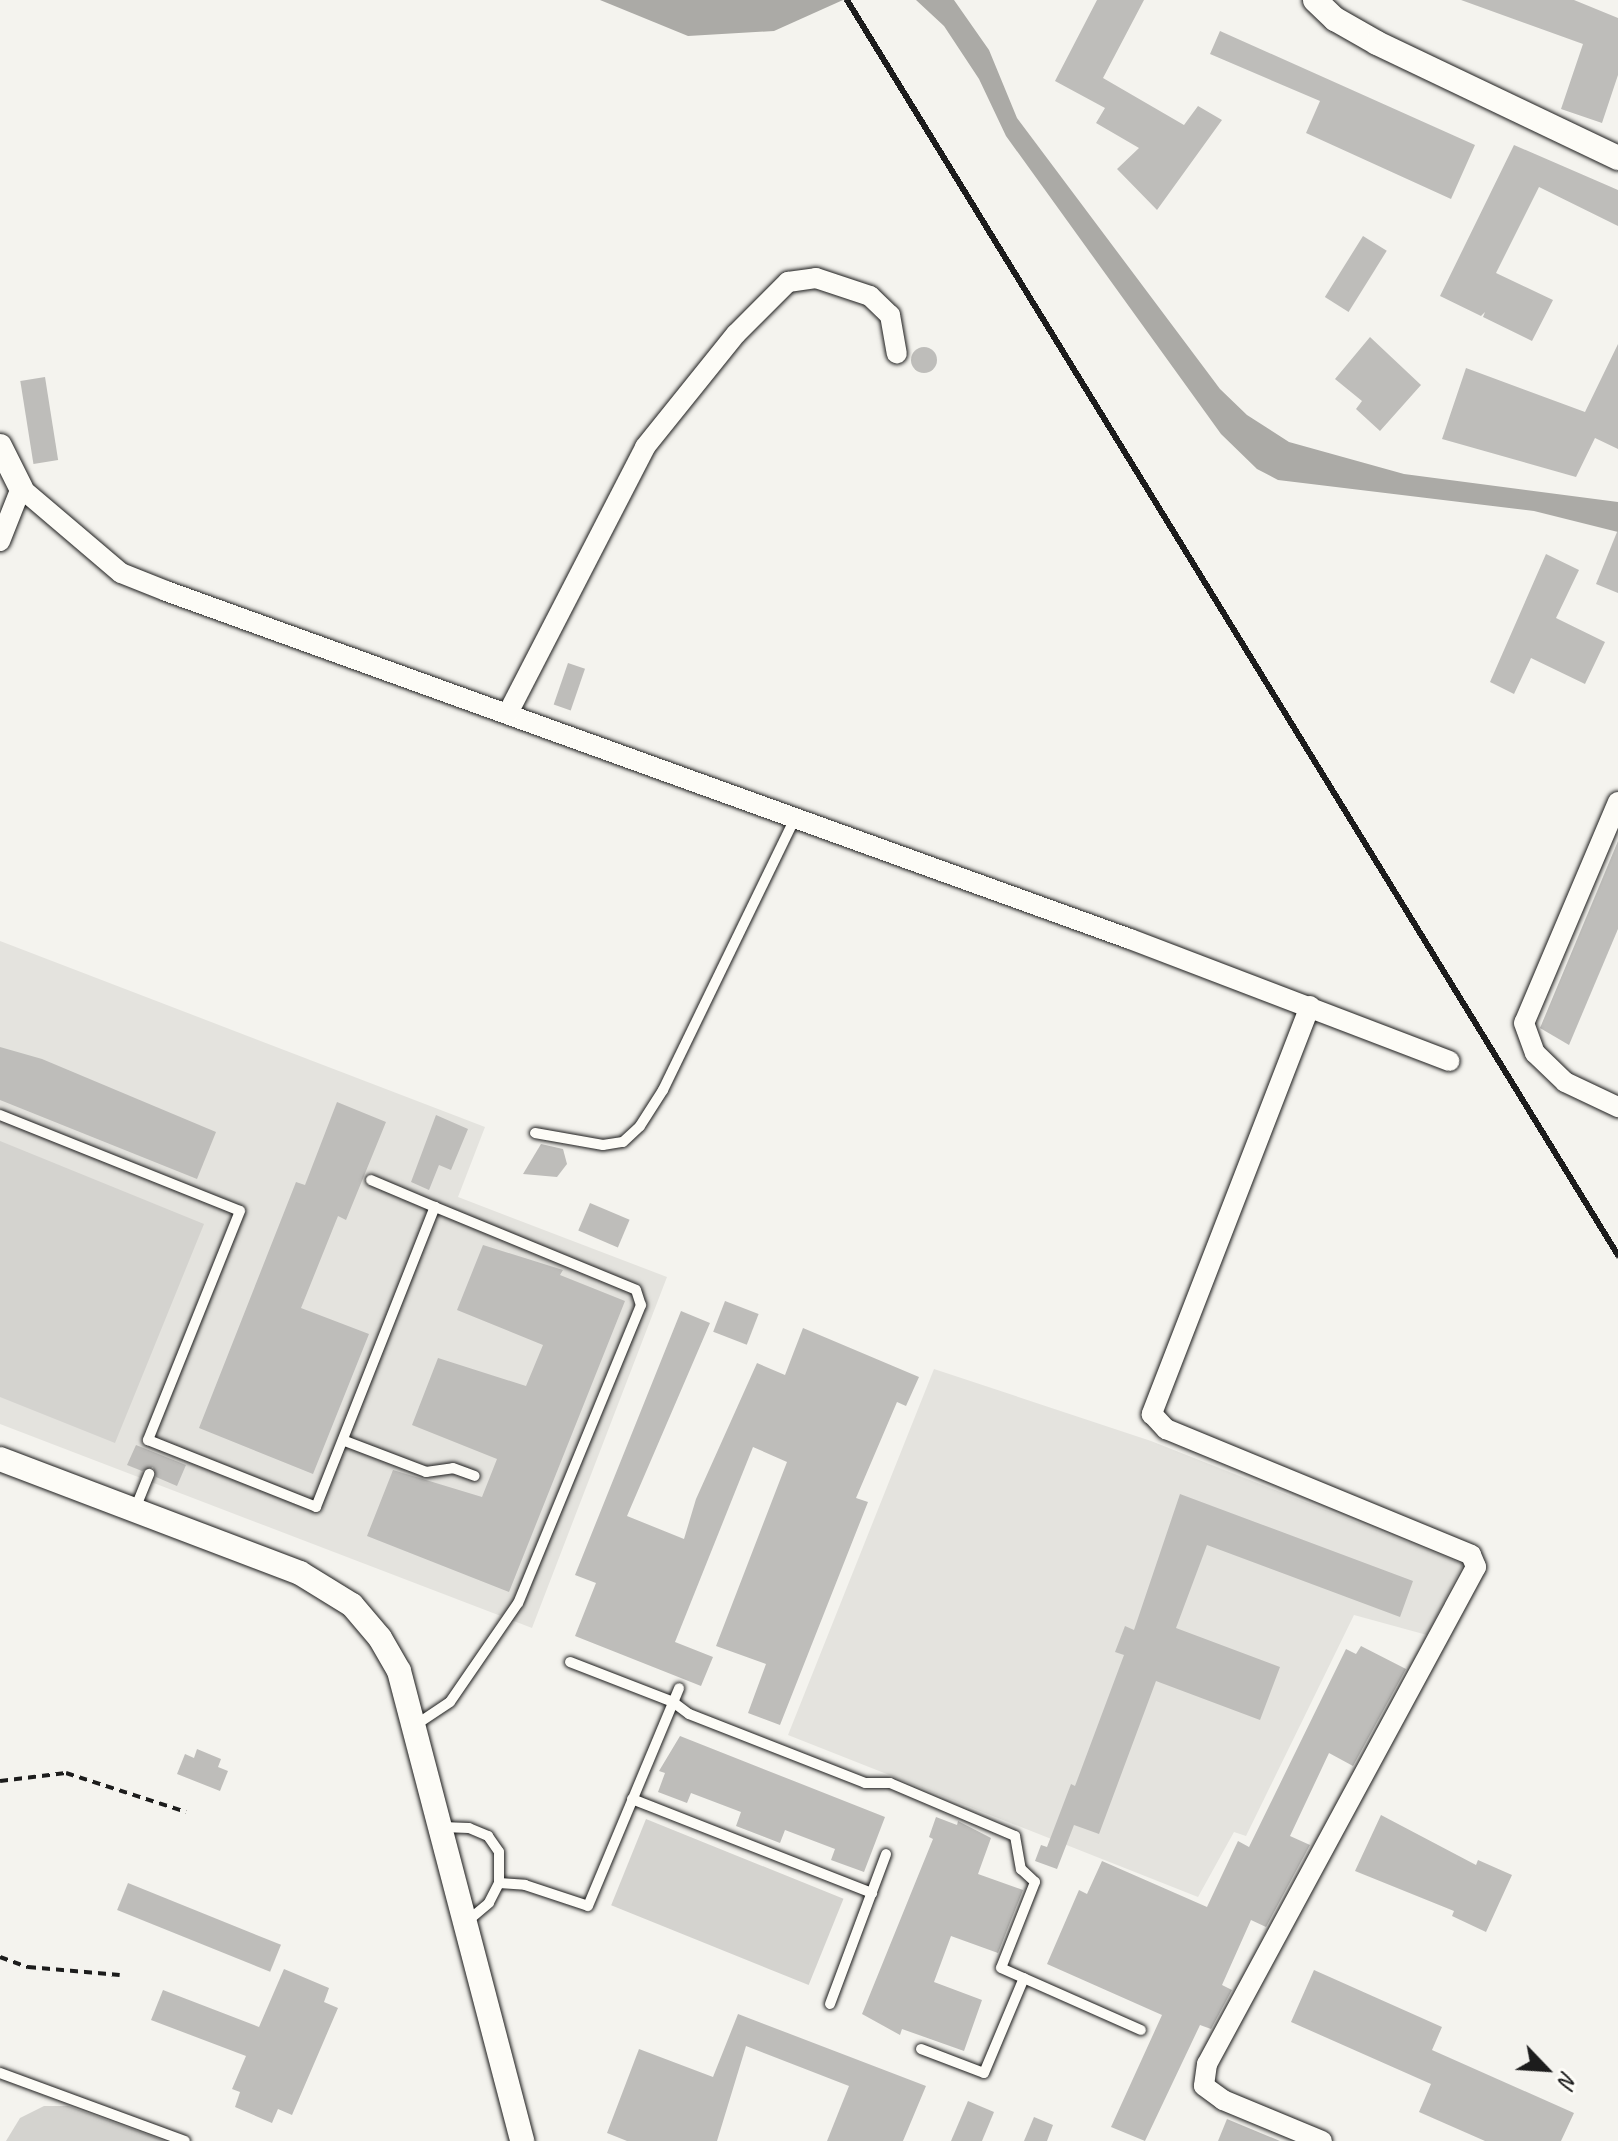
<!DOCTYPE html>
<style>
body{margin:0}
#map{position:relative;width:1618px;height:2141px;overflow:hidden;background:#f4f3ee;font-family:Caveat,sans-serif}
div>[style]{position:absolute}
.built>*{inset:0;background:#e4e3de}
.green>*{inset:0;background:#d4d3cf;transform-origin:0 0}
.water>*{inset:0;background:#abaaa6}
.building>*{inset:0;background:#bebdba;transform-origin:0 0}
.round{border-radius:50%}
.path>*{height:4px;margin-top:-2px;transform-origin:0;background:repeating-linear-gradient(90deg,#1c1c1c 0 8px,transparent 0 14px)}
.roads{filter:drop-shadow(0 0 2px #1c1c1c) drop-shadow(0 0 2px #1c1c1c)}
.service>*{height:10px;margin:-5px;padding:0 5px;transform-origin:5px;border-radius:5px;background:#fdfcf7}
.minor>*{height:20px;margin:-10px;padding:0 10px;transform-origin:10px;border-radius:10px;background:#fdfcf7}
.tertiary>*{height:24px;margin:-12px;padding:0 12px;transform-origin:12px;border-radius:12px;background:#fdfcf7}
.rail>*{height:6px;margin:-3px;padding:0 3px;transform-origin:3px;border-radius:3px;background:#1c1c1c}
span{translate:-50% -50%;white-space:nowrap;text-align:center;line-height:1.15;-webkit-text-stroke:6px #fdfcf7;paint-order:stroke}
.north{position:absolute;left:1506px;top:2029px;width:80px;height:80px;-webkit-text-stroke:6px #fdfcf7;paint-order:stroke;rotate:115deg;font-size:22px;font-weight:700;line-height:32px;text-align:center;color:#1c1c1c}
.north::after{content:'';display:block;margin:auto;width:28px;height:36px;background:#1c1c1c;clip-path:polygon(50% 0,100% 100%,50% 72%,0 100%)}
</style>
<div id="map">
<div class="built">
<i style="clip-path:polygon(0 941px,485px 1127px,458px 1197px,667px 1277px,532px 1628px,0 1424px)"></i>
<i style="clip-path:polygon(934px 1369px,1151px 1441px,1463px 1564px,1427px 1635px,1354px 1615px,1246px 1836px,1234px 1832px,1198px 1897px,788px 1735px)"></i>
</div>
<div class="green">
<i style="clip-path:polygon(0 1141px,204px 1224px,115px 1443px,0 1397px)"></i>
<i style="left:646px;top:1819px;width:213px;height:93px;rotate:22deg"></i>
<i style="clip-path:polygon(44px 2106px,68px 2106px,165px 2141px,6px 2141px,20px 2118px)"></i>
</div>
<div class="water">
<i style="clip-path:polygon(600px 0,843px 0,774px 31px,688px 36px)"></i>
<i style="clip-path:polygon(916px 0,954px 0,989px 50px,1017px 118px,1220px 389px,1247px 415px,1289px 442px,1404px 474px,1618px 502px,1618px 532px,1534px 511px,1278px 480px,1257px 469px,1221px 434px,1006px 136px,979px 79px,944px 26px)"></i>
</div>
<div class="building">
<i style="clip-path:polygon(1097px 0,1144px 0,1103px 78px,1184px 125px,1198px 106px,1222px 120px,1157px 210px,1117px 169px,1139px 148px,1096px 123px,1105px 108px,1055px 81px)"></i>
<i style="clip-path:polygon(1461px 0,1574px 0,1618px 18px,1618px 75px,1602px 123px,1561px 109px,1583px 44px)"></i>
<i style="clip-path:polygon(1220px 31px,1475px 145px,1451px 199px,1306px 133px,1320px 101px,1210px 54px)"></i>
<i style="clip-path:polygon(1514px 145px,1618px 190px,1618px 226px,1539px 187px,1496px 273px,1553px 300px,1532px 341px,1483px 317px,1485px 312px,1481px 316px,1440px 296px)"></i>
<i style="left:1363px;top:236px;width:28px;height:72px;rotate:32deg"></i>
<i style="clip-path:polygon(1370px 337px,1421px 385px,1380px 431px,1356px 409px,1362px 401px,1335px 379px)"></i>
<i style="clip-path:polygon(1618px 344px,1618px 449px,1595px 438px,1576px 477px,1442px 439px,1466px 368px,1585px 412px)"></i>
<i class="round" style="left:911px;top:347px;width:26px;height:26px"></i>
<i style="left:45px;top:377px;width:84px;height:25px;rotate:81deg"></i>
<i style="clip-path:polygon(1617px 532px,1618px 532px,1618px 593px,1596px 584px)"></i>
<i style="clip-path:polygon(1546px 554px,1579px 570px,1556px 618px,1605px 642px,1585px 684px,1531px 658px,1514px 694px,1490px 682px)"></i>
<i style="left:568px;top:663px;width:18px;height:44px;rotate:19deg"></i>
<i style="clip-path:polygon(1618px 841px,1618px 929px,1569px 1045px,1540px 1028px)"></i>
<i style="clip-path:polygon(0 1047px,42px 1059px,216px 1132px,197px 1179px,0 1100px)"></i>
<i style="clip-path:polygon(337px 1102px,386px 1122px,346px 1220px,338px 1216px,301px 1308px,369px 1334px,313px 1474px,199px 1428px,296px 1182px,305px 1185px)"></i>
<i style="clip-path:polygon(436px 1115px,468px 1129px,451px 1170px,439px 1165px,429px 1190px,411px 1182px)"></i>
<i style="clip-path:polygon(541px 1144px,563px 1149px,567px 1164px,557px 1177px,523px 1174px)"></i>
<i style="left:590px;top:1203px;width:43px;height:30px;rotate:23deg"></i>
<i style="clip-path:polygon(483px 1245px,563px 1270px,560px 1275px,625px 1301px,509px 1592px,367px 1536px,393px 1470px,482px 1497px,497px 1459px,412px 1425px,438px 1358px,526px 1386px,543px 1345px,457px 1310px)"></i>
<i style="left:725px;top:1301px;width:36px;height:33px;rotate:21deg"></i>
<i style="clip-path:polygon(681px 1311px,710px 1323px,627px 1516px,684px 1539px,696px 1499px,757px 1363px,785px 1375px,803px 1328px,919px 1377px,906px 1406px,897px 1402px,856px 1498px,868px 1502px,780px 1725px,748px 1713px,766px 1664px,716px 1646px,787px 1462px,753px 1447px,675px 1642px,713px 1657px,701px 1686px,575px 1636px,596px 1583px,575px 1575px)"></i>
<i style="clip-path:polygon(136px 1445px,186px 1465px,177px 1486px,156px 1477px,153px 1467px,142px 1471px,127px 1465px)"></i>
<i style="clip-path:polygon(1180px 1494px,1413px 1581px,1400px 1617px,1207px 1545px,1176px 1628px,1280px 1667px,1260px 1720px,1156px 1681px,1099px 1834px,1074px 1825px,1057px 1869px,1035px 1861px,1041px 1845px,1047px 1847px,1071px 1784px,1075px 1786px,1124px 1655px,1115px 1652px,1125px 1626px,1134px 1630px)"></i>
<i style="clip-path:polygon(1361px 1646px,1406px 1669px,1353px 1766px,1329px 1753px,1290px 1836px,1310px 1845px,1266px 1927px,1251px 1920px,1222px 1985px,1232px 1990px,1211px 2029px,1200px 2025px,1145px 2141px,1111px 2127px,1162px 2015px,1047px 1964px,1079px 1890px,1087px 1894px,1102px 1861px,1207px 1907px,1238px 1841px,1249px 1847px,1346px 1649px,1356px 1654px)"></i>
<i style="clip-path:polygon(680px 1736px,885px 1817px,864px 1872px,831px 1860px,835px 1849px,785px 1830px,780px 1843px,736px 1826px,741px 1812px,691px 1793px,687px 1803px,658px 1792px,665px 1773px,659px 1771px)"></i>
<i style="clip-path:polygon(197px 1749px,221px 1759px,218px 1767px,228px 1771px,220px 1791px,177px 1774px,185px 1754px,194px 1758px)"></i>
<i style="clip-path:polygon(1381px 1815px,1476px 1865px,1478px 1860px,1512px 1875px,1486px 1932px,1452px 1916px,1454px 1911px,1355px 1871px)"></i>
<i style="clip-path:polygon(936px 1817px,957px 1825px,958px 1821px,991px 1838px,978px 1874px,1023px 1890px,998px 1953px,951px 1936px,934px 1982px,982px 2000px,964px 2051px,902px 2029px,900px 2035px,862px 2014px,933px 1839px,929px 1837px)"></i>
<i style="left:128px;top:1883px;width:165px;height:29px;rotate:22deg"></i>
<i style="clip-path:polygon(284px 1969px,329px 1988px,324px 2002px,338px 2008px,292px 2115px,278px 2109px,272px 2123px,235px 2107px,240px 2092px,232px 2089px,246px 2056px,151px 2020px,163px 1990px,259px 2027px)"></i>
<i style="clip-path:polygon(1314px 1970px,1442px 2027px,1432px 2050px,1574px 2113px,1561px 2141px,1485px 2141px,1419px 2112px,1431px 2084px,1291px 2022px)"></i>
<i style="clip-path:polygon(738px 2014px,926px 2086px,903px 2141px,827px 2141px,849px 2086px,746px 2046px,717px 2141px,627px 2141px,607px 2133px,639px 2049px,713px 2077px)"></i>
<i style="clip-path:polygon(968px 2101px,994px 2112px,982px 2141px,951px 2141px)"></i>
<i style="clip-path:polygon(1034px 2117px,1053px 2125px,1047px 2141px,1024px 2141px)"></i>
<i style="clip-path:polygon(1227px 2119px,1280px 2141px,1218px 2141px)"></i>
</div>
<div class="path">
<i style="left:0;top:1781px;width:66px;rotate:-6.9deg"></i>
<i style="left:66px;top:1773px;width:126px;rotate:18deg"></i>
<i style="left:0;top:1957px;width:30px;rotate:20deg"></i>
<i style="left:28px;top:1967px;width:92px;rotate:5deg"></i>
</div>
<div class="roads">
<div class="service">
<i style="left:0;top:1115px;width:258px;rotate:21.8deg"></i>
<i style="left:240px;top:1211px;width:247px;rotate:111.9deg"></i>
<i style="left:148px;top:1440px;width:181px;rotate:21.7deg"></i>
<i style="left:316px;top:1507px;width:323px;rotate:-68.4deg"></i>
<i style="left:435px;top:1207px;width:217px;rotate:22.4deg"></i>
<i style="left:636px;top:1290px;width:16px;rotate:72deg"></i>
<i style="left:641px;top:1305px;width:322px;rotate:112.4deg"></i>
<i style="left:518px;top:1603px;width:120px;rotate:124.5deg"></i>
<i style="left:450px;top:1702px;width:43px;rotate:146.3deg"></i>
<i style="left:535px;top:1133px;width:69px;rotate:10deg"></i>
<i style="left:603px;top:1145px;width:20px;rotate:-9deg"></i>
<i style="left:623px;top:1142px;width:23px;rotate:-43deg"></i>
<i style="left:640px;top:1126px;width:43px;rotate:-57.4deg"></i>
<i style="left:663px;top:1090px;width:300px;rotate:-64.1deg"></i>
<i style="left:371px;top:1180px;width:69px;rotate:22.9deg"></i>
<i style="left:345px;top:1441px;width:87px;rotate:20.9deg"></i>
<i style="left:426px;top:1472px;width:27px;rotate:-8deg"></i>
<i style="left:453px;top:1468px;width:23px;rotate:20deg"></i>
<i style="left:135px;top:1509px;width:38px;rotate:-68deg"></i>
<i style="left:570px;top:1662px;width:110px;rotate:21.2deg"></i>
<i style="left:673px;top:1702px;width:20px;rotate:37deg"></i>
<i style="left:689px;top:1714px;width:189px;rotate:21.4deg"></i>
<i style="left:865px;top:1783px;width:25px"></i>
<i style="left:890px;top:1783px;width:136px;rotate:23deg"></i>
<i style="left:1015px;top:1836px;width:34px;rotate:80deg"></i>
<i style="left:1021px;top:1869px;width:19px;rotate:43deg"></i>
<i style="left:1035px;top:1882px;width:92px;rotate:111.6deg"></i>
<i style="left:1001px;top:1968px;width:153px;rotate:23.9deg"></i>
<i style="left:632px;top:1799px;width:258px;rotate:21.4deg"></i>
<i style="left:442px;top:1827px;width:27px;rotate:2deg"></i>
<i style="left:469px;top:1828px;width:21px;rotate:23deg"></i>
<i style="left:488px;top:1836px;width:19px;rotate:55deg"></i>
<i style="left:499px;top:1852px;width:31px;rotate:90deg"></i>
<i style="left:499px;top:1883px;width:22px;rotate:117deg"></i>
<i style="left:489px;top:1903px;width:31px;rotate:140deg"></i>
<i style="left:499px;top:1883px;width:26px;rotate:4deg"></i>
<i style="left:525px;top:1885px;width:66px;rotate:18.4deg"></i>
<i style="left:588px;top:1906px;width:236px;rotate:-67.3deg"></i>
<i style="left:830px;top:2004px;width:160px;rotate:-69.5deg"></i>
<i style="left:921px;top:2049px;width:67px;rotate:20.9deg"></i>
<i style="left:984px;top:2073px;width:103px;rotate:-67.2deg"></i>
<i style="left:0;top:2073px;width:197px;rotate:20.2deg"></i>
</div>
<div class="minor">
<i style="left:0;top:541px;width:57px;rotate:-68.4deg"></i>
<i style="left:21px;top:488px;width:131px;rotate:40.4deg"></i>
<i style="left:121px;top:573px;width:48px;rotate:21.8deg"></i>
<i style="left:166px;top:591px;width:1025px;rotate:19.85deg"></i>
<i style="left:1130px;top:939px;width:342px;rotate:20.9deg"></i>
<i style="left:508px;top:713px;width:299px;rotate:-62.7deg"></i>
<i style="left:645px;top:447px;width:145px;rotate:-51.2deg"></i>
<i style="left:736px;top:334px;width:74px;rotate:-45deg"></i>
<i style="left:788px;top:282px;width:28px;rotate:-8deg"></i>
<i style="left:816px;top:278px;width:57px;rotate:18.4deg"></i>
<i style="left:870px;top:296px;width:28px;rotate:44deg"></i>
<i style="left:890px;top:315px;width:39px;rotate:80deg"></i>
<i style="left:1618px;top:802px;width:240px;rotate:113deg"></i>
<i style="left:1524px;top:1023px;width:32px;rotate:70deg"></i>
<i style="left:1535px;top:1053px;width:42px;rotate:44deg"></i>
<i style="left:1565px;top:1082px;width:59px;rotate:25.3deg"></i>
<i style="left:1310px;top:1006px;width:438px;rotate:111.2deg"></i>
<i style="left:1152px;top:1414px;width:21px;rotate:47deg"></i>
<i style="left:1166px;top:1429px;width:330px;rotate:22.4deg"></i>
<i style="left:1471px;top:1555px;width:13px;rotate:67deg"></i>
<i style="left:1476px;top:1567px;width:565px;rotate:118.42deg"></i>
<i style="left:1207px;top:2064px;width:22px;rotate:98deg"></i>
<i style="left:1204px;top:2086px;width:24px;rotate:36deg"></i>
<i style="left:1223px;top:2100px;width:107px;rotate:22.5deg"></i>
</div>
<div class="tertiary">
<i style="left:1315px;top:0;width:28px;rotate:44deg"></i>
<i style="left:1335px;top:19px;width:48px;rotate:29.7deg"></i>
<i style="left:1377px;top:43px;width:267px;rotate:25.5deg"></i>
<i style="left:0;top:446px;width:47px;rotate:63.4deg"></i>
<i style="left:0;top:1459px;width:321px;rotate:20.8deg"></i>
<i style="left:300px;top:1573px;width:61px;rotate:31.6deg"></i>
<i style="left:352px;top:1605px;width:43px;rotate:49.7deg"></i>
<i style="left:380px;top:1638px;width:38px;rotate:60deg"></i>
<i style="left:399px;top:1671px;width:486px;rotate:75.3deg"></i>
</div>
</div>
<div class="rail">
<i style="left:847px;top:0;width:1473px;rotate:58.44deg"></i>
</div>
<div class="north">N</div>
</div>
